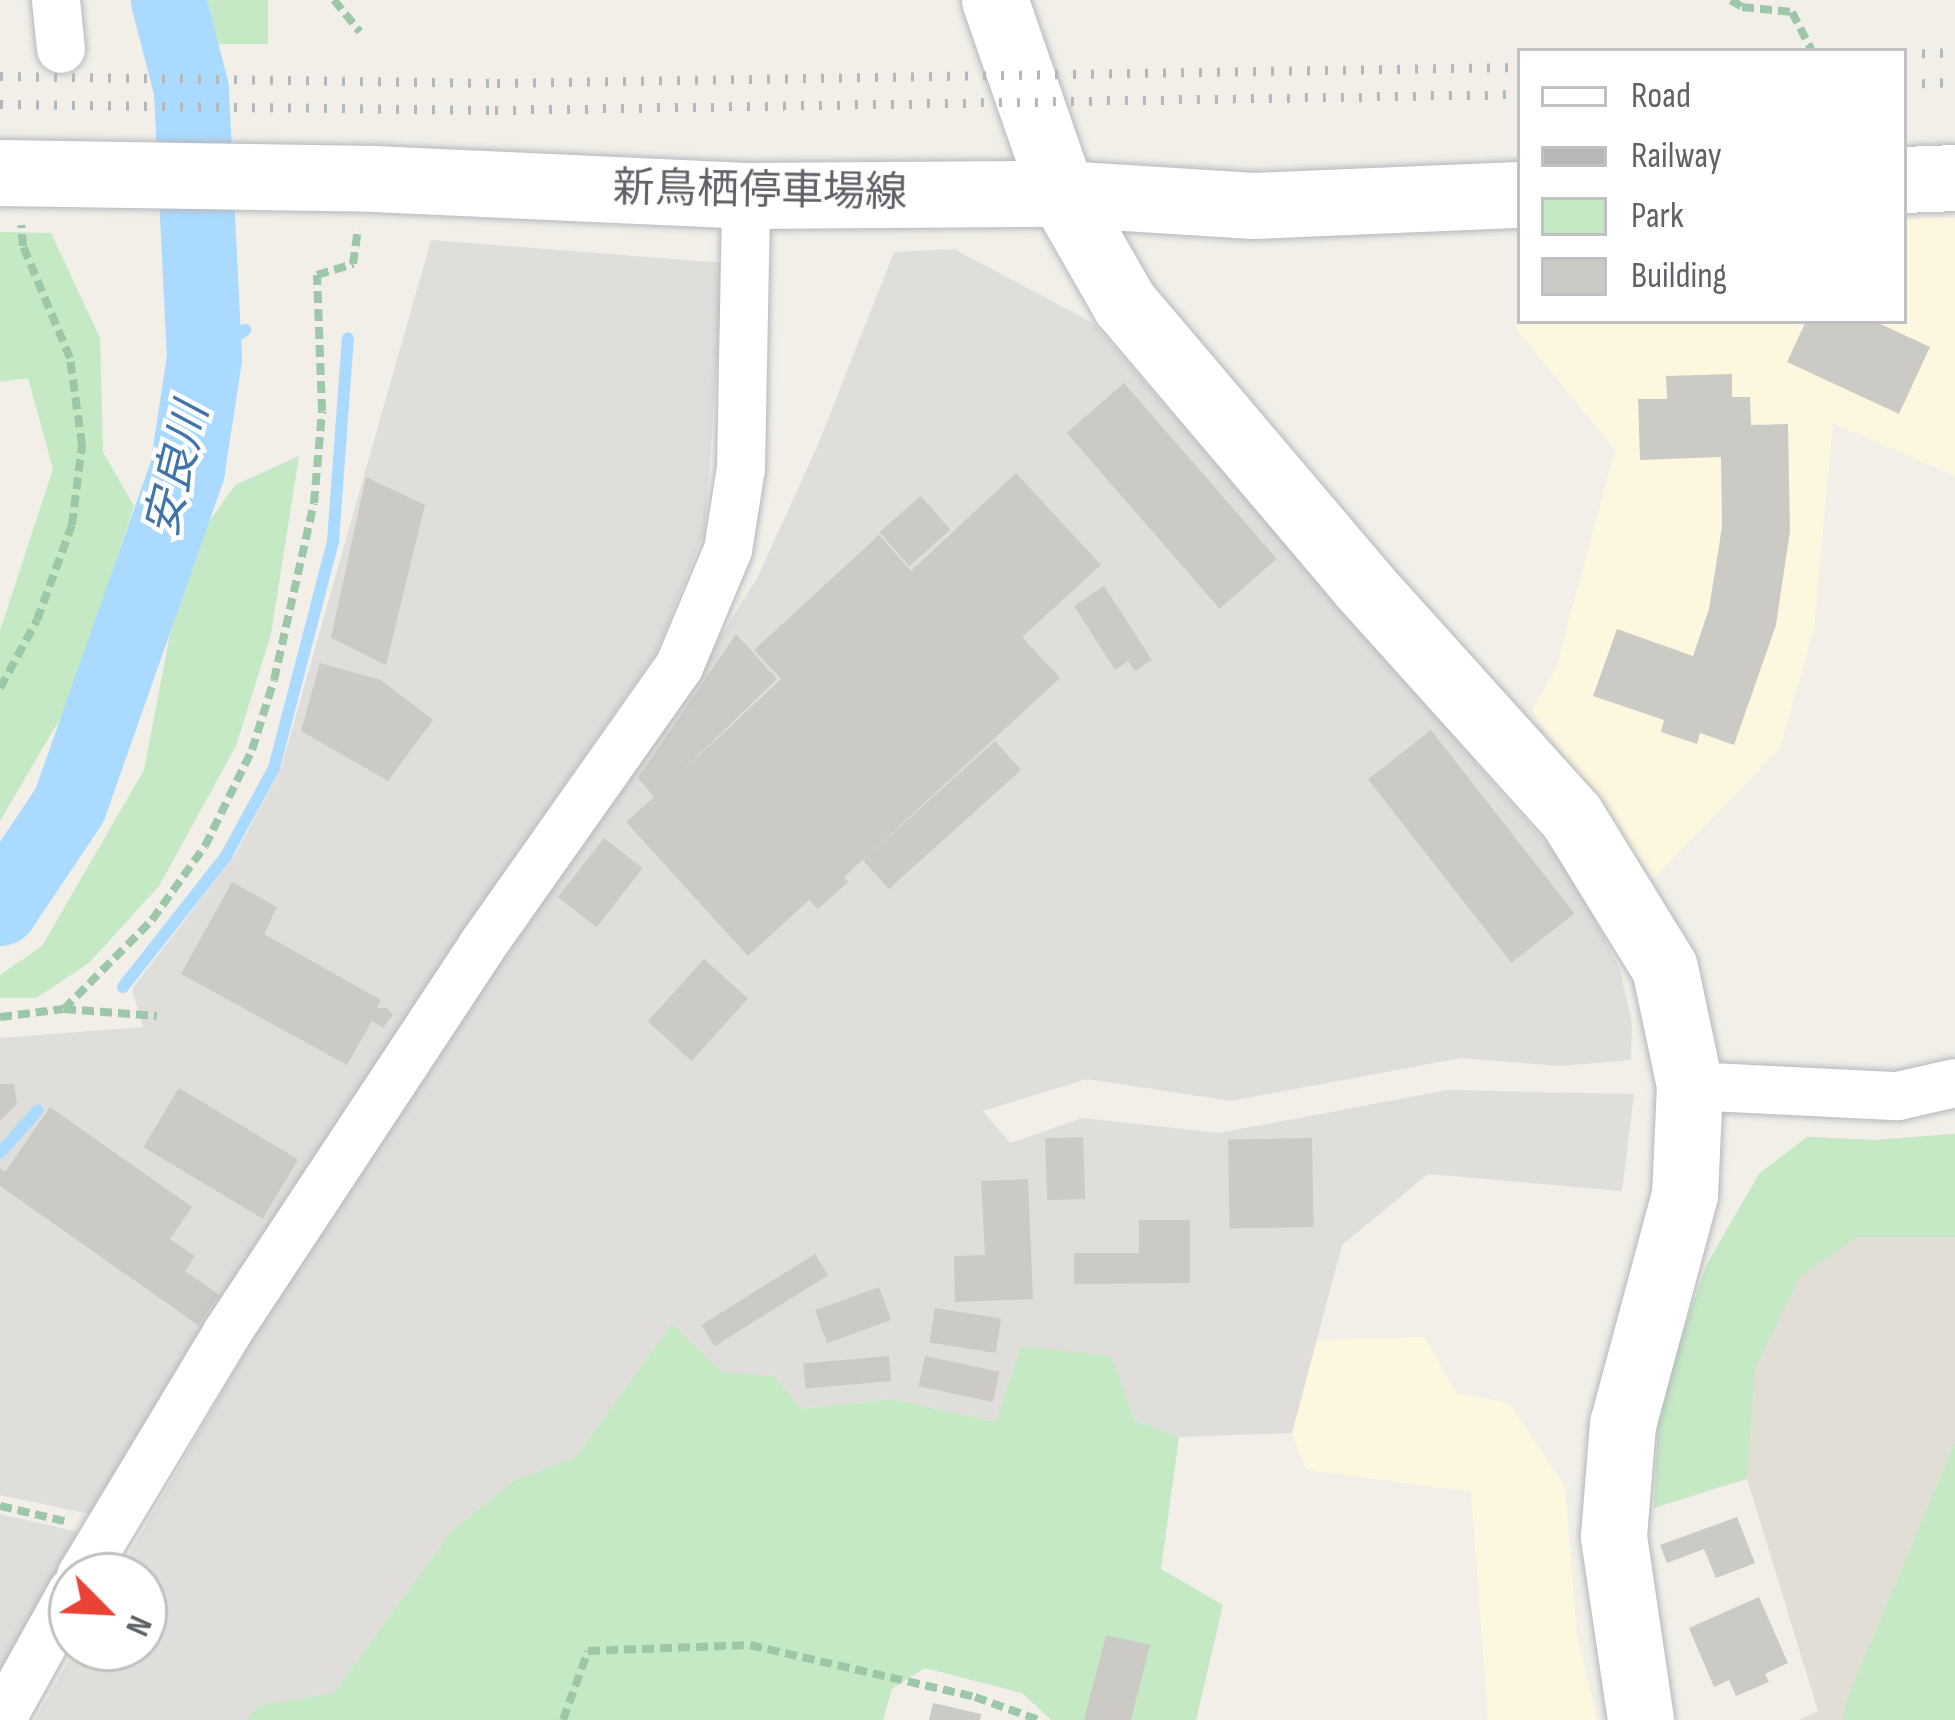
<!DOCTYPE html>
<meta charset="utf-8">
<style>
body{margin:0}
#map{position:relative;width:1955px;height:1720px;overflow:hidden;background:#f1efe8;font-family:"Sofia Sans Condensed","Noto Sans JP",sans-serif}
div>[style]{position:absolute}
.commercial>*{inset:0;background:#fef7e0}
.industrial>*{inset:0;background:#e0deda}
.education>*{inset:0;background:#e1ded6}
.green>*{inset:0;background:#c5e8c5;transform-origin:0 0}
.stream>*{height:12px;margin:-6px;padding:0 6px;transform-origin:6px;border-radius:6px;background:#aadaff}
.river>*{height:75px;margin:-37.5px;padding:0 37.5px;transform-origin:37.5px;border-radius:37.5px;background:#aadaff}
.building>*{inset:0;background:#cccac5;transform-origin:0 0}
.path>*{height:8px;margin-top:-4px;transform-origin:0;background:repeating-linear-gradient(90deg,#9cc7a9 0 12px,transparent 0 18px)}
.roads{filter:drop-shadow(0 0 3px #b5b8bc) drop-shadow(0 0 3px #b5b8bc)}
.street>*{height:48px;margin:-24px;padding:0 24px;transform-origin:24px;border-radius:24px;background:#fff}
.secondary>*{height:66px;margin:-33px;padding:0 33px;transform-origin:33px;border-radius:33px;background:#fff}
.rail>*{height:9px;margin-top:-4.5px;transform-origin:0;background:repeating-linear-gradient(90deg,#b6b7b8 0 3px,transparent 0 18px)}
span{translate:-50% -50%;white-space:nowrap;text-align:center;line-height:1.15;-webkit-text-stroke:9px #fff;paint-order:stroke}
.street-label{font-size:42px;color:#5f6368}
.water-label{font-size:45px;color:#4174aa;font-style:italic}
.legend{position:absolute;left:1517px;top:48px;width:390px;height:276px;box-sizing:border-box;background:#fff;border:3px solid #bfc1c3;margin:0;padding:15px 21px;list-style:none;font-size:36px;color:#5f6368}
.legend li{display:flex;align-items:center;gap:24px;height:60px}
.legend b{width:60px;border:3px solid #bfc1c3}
.north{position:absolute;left:48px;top:1552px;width:120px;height:120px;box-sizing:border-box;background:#fff;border:3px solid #bfc1c3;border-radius:50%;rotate:114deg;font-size:33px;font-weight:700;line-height:48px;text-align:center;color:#5f6368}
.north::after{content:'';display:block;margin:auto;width:42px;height:54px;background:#ea4335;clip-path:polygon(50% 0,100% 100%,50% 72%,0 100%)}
</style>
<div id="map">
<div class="commercial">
<i style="clip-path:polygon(1955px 217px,1955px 476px,1833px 423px,1814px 630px,1780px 748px,1653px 879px,1532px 711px,1556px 668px,1615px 450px,1516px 329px,1520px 321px,1904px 321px,1904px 219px)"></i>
<i style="clip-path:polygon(1425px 1337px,1456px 1393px,1509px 1403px,1565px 1487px,1577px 1636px,1597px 1720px,1488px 1720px,1471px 1492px,1306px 1470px,1292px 1433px,1317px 1340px)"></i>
</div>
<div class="industrial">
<i style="clip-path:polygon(431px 240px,724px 263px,705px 530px,656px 653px,462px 933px,89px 1514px,0 1495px,0 1038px,143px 1027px,132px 989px,236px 853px,281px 768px)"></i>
<i style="clip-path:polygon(954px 249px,1093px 323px,1570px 871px,1620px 969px,1632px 1023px,1631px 1060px,1560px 1066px,1461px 1058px,1231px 1101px,1087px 1079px,983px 1111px,1010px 1143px,1083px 1118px,1219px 1133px,1448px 1090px,1634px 1094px,1622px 1191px,1428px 1174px,1342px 1245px,1292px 1433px,1179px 1437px,1134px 1420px,1021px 1346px,997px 1422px,892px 1399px,799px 1409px,774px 1376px,722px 1372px,672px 1325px,576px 1457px,513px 1481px,450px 1533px,334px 1693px,261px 1705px,247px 1720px,35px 1720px,76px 1648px,144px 1648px,144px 1576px,117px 1576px,253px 1338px,498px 955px,685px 694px,758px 576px,817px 447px,894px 252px)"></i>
<i style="clip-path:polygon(0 1514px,79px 1532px,0 1671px)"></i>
</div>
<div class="education">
<i style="clip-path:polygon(1955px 1134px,1955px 1720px,1799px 1720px,1818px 1711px,1747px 1479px,1654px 1508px,1706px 1266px,1759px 1174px,1807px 1137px,1874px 1140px)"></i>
</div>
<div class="green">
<i style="left:197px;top:0;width:71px;height:44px"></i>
<i style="clip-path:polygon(0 232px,51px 233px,100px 338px,103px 452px,134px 506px,68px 705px,0 821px,0 631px,53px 469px,28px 378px,0 382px)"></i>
<i style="clip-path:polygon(299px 456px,271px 634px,236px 746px,159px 886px,89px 963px,36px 998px,0 998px,0 975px,42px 946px,144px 770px,185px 556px,235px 485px)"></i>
<i style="clip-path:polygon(1955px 1134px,1955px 1237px,1855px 1237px,1799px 1278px,1755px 1368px,1747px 1478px,1654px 1508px,1659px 1403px,1706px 1266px,1759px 1174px,1807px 1137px,1874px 1140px)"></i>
<i style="clip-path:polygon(672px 1324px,722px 1372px,774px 1376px,800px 1409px,892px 1399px,996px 1422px,1021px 1346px,1111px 1356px,1134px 1420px,1179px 1437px,1161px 1569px,1223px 1605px,1196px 1720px,1051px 1720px,1022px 1693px,925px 1668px,892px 1689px,883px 1720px,247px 1720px,260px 1705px,334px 1693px,450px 1533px,513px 1481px,576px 1457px)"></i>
<i style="clip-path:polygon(1955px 1443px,1955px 1720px,1843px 1720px,1846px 1702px)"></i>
</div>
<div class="stream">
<i style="left:204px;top:358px;width:50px;rotate:-34.3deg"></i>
<i style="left:123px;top:987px;width:167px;rotate:-51.8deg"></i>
<i style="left:226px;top:856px;width:100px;rotate:-61.4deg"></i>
<i style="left:274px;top:768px;width:235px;rotate:-75.4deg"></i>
<i style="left:333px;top:541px;width:203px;rotate:-85.8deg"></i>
<i style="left:0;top:1153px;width:57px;rotate:-48.5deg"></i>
</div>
<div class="river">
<i style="left:0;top:908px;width:124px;rotate:-56.2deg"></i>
<i style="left:69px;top:805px;width:356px;rotate:-70.6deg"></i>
<i style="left:187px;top:469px;width:112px;rotate:-81.3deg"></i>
<i style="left:204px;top:358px;width:269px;rotate:-92.8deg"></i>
<i style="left:191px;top:89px;width:92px;rotate:-104.5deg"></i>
</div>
<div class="building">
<i style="clip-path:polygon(1806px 321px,1874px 321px,1930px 347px,1899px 414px,1787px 362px)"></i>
<i style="clip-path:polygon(1732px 374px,1732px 397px,1750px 397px,1751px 425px,1788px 424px,1790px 531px,1776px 625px,1734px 745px,1700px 733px,1697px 744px,1661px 732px,1664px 720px,1593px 696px,1617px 629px,1693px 656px,1709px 609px,1722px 527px,1721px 457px,1640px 460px,1638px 399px,1667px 399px,1666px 376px)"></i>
<i style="left:1124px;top:383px;width:233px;height:76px;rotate:49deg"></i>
<i style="clip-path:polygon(1016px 473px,1101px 565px,1022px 637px,1060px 678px,844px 877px,848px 882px,818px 909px,809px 900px,748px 956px,626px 822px,654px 797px,638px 778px,736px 634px,777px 679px,674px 779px,781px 679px,754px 650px,879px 535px,911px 571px)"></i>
<i style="clip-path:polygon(366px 477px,425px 505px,386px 665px,331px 638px)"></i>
<i style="left:921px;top:496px;width:45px;height:55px;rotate:49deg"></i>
<i style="clip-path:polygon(1104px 586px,1152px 660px,1135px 671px,1128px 661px,1115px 670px,1074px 606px)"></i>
<i style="clip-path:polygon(320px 663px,381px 680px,433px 720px,388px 781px,301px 731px)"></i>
<i style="left:1431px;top:730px;width:233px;height:80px;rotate:52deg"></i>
<i style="left:995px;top:741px;width:39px;height:178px;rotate:48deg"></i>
<i style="left:604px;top:838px;width:49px;height:75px;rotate:38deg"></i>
<i style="clip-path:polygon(232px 882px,277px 907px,264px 934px,381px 1000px,377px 1008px,387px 1008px,393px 1015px,383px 1028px,372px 1021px,347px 1065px,181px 974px)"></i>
<i style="left:704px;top:959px;width:59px;height:84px;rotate:42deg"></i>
<i style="clip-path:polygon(0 1084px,14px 1084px,17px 1104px,0 1121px)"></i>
<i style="left:179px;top:1088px;width:139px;height:69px;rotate:31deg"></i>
<i style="clip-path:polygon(50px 1107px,192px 1207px,170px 1239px,195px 1256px,185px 1271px,219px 1295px,198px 1325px,0 1186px,0 1168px,5px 1172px)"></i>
<i style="left:1083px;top:1137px;width:62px;height:38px;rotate:88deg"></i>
<i style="left:1312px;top:1138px;width:89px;height:84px;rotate:89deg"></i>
<i style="clip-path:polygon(1028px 1179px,1033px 1299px,955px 1302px,954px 1256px,985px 1255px,981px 1181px)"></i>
<i style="clip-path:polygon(1139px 1220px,1190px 1220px,1190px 1283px,1074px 1284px,1074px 1253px,1139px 1253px)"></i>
<i style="left:815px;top:1254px;width:25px;height:134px;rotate:58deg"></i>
<i style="left:879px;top:1287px;width:35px;height:68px;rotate:70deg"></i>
<i style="left:935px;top:1308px;width:67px;height:35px;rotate:9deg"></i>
<i style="left:889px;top:1356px;width:25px;height:86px;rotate:85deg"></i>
<i style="left:925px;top:1356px;width:76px;height:31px;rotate:12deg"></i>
<i style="clip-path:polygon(1737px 1517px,1755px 1563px,1716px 1578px,1704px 1549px,1667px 1563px,1660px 1545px)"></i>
<i style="clip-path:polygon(1759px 1597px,1788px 1663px,1765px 1674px,1769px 1682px,1736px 1696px,1729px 1680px,1714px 1687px,1689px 1628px)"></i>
<i style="clip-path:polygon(1106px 1635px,1150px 1645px,1131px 1720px,1084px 1720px)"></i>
<i style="clip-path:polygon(933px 1703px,981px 1714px,980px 1720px,929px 1720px)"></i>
</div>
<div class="path">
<i style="left:334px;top:0;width:41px;rotate:50.9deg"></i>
<i style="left:1731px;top:0;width:13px;rotate:32deg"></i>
<i style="left:1742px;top:7px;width:50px;rotate:5.7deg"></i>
<i style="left:1792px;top:12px;width:44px;rotate:62.9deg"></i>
<i style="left:0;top:688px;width:77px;rotate:-61.4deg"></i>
<i style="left:37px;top:620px;width:101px;rotate:-69.8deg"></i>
<i style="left:72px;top:525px;width:81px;rotate:-82.9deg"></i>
<i style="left:82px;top:445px;width:88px;rotate:-97.9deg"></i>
<i style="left:70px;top:358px;width:121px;rotate:-112.8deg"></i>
<i style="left:23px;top:246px;width:21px;rotate:-95deg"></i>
<i style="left:64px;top:1009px;width:125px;rotate:-45.3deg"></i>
<i style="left:152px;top:920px;width:91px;rotate:-54.4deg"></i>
<i style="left:205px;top:846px;width:107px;rotate:-63.9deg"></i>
<i style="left:252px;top:750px;width:73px;rotate:-72.6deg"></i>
<i style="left:274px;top:680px;width:181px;rotate:-77.3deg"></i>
<i style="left:314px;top:503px;width:92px;rotate:-85deg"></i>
<i style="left:322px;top:411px;width:136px;rotate:-92.1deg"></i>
<i style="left:317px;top:275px;width:38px;rotate:-17deg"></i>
<i style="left:353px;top:264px;width:36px;rotate:-82deg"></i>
<i style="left:0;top:1017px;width:64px;rotate:-7.1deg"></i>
<i style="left:64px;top:1009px;width:93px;rotate:4.3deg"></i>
<i style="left:0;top:1506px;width:66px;rotate:13.2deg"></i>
<i style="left:563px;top:1720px;width:73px;rotate:-70.1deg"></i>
<i style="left:588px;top:1651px;width:162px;rotate:-2.1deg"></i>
<i style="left:750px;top:1645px;width:231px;rotate:13deg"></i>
<i style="left:975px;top:1697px;width:68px;rotate:19.8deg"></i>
</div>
<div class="roads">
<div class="street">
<i style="left:56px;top:0;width:49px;rotate:84.2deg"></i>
<i style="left:1690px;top:1086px;width:208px;rotate:2.8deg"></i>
<i style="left:1898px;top:1096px;width:58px;rotate:-12.8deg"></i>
<i style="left:81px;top:1576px;width:283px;rotate:-59deg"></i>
<i style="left:227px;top:1333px;width:463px;rotate:-56.6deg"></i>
<i style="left:482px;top:946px;width:342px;rotate:-54.8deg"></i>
<i style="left:679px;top:667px;width:127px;rotate:-67.3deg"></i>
<i style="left:728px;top:550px;width:83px;rotate:-81deg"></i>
<i style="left:741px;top:468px;width:272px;rotate:-88.9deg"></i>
<i style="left:1px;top:1720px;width:146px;rotate:-61deg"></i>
</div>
<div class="secondary">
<i style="left:995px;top:0;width:205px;rotate:70.9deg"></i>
<i style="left:1062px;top:194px;width:127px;rotate:60.2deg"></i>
<i style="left:1125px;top:304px;width:368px;rotate:49.7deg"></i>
<i style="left:1363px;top:585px;width:312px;rotate:48deg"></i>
<i style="left:1572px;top:817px;width:177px;rotate:58.4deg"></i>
<i style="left:1665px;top:968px;width:121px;rotate:78deg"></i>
<i style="left:1690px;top:1086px;width:109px;rotate:92.6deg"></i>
<i style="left:1685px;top:1195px;width:237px;rotate:105.1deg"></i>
<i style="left:1623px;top:1424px;width:113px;rotate:94.6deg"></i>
<i style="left:1614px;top:1537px;width:185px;rotate:81.6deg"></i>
<i style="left:0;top:173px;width:374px;rotate:0.9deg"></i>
<i style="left:374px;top:179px;width:372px;rotate:2.6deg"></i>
<i style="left:746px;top:196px;width:316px;rotate:-0.4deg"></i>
<i style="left:1062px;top:194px;width:192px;rotate:3.6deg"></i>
<i style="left:1254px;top:206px;width:266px;rotate:-2.4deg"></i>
<i style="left:1904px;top:180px;width:51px;rotate:-2.2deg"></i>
</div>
</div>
<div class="rail">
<i style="left:1904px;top:54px;width:51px;rotate:-2.2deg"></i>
<i style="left:0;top:76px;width:497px;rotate:0.8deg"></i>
<i style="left:497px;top:83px;width:1023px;rotate:-0.9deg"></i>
<i style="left:1904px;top:84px;width:51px;rotate:-2.2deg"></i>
<i style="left:0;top:104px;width:495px;rotate:0.7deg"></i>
<i style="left:495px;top:110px;width:1025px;rotate:-0.89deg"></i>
</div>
<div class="street-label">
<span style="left:760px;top:192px;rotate:1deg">新鳥栖停車場線</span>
</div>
<div class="water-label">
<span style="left:178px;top:470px;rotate:-76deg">安良川</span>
</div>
<ul class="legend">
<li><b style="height:15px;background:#fff"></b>Road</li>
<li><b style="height:15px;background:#b6b7b8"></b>Railway</li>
<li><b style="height:33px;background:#c5e8c5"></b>Park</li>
<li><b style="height:33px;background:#cccac5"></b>Building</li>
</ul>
<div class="north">N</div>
</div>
